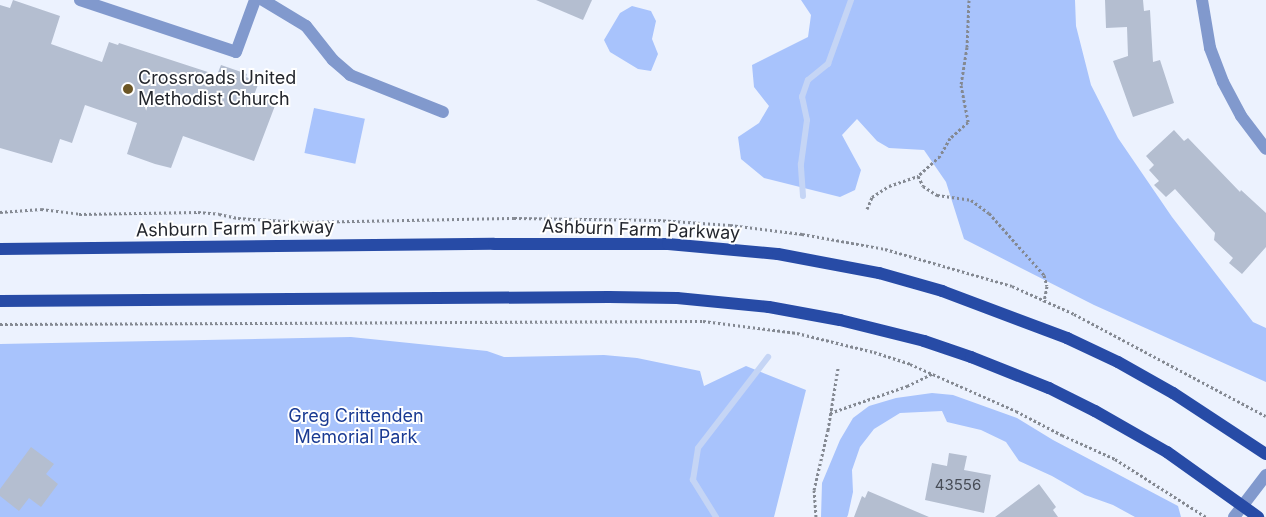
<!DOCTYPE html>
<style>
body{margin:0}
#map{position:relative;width:1266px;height:517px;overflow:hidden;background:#ecf2fe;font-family:Inter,sans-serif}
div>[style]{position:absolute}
.green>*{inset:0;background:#a8c3fc;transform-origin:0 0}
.stream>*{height:6px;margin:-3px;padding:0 3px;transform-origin:3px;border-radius:3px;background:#c5d5f5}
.building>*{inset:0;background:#b4bed0}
.path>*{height:3px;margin-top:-1.5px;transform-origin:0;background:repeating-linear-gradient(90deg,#848992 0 2.5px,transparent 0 5px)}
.lane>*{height:12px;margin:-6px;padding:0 6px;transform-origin:6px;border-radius:6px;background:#8199cd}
.street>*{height:12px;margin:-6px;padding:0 6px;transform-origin:6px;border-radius:6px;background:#8199cd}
.primary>*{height:12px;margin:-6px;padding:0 6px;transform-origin:6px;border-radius:6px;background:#274ba6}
.dots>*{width:14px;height:14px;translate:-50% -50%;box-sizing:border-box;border:2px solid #fff;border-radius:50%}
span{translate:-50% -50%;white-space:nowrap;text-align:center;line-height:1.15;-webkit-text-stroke:4px #fff;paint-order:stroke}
.number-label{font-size:15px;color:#474c56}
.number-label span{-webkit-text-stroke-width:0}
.poi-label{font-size:18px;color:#23262d}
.left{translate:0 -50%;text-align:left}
.street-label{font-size:18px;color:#23262d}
.park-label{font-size:18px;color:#1a3b93}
</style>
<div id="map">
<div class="green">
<i style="clip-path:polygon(801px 0,1075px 0,1076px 26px,1091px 85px,1118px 138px,1172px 217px,1253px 322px,1266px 328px,1266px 382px,1094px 305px,964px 239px,946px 182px,924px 150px,889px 148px,877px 141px,857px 119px,842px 135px,861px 170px,855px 190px,840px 197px,764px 178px,741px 159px,738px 137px,759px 123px,769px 106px,754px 87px,752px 65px,808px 37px,811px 15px)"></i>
<i style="clip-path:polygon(632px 6px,651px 11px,656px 21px,652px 39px,658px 54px,651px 71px,638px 69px,610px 52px,604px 40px,620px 13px)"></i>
<i style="left:314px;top:108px;width:52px;height:46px;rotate:12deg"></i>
<i style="clip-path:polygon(351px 337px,487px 351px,504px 357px,604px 355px,637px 358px,700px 371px,704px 386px,746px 366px,806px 390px,774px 517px,0 517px,0 344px)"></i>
<i style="clip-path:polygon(932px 393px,953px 395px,1017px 418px,1053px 440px,1178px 506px,1181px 517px,1135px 517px,1113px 505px,1085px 495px,1052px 476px,1019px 461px,1006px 442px,981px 430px,947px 422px,942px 411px,900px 413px,874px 429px,860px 447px,852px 470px,853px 492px,848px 515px,847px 517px,821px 517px,822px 483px,840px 440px,853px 418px,869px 406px,896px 398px)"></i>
</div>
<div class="stream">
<i style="left:803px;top:196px;width:32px;rotate:-94deg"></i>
<i style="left:801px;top:164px;width:44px;rotate:-82.2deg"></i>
<i style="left:807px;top:120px;width:24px;rotate:-102deg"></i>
<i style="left:802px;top:97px;width:18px;rotate:-71deg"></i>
<i style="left:808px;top:80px;width:26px;rotate:-39deg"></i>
<i style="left:828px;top:64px;width:68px;rotate:-70.2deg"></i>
<i style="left:716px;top:517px;width:44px;rotate:-121.9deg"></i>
<i style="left:693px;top:480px;width:32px;rotate:-81deg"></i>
<i style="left:698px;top:448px;width:115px;rotate:-52.4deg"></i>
</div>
<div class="building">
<i style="clip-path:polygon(13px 0,60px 16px,51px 44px,102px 62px,109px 42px,118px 45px,119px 43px,217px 75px,221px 65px,247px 74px,246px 77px,259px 82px,254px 95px,276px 103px,254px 161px,183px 136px,171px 168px,155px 164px,127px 154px,137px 123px,85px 105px,72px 143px,60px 139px,52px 163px,0 148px,0 5px,10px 8px)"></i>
<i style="clip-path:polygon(536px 0,592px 0,583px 20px)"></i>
<i style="clip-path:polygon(1105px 0,1143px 0,1144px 11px,1150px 10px,1153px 62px,1160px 60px,1174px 103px,1133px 117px,1113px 61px,1128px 56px,1127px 27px,1106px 28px)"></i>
<i style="clip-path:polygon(1174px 130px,1184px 141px,1188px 138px,1240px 192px,1241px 190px,1266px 213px,1266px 247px,1242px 274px,1229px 263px,1233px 258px,1214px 240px,1215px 233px,1175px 189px,1166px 197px,1154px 185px,1159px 181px,1149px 170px,1154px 165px,1146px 156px)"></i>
<i style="clip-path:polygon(31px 447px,54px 464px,46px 474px,58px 484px,41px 507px,29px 498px,19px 511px,0 496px,0 489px)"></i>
<i style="clip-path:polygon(949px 453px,967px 456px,964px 470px,991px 475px,984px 513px,925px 500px,932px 463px,947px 466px)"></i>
<i style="clip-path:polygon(1039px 484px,1056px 507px,1053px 510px,1058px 517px,995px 517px)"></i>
<i style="clip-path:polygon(868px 491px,929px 517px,854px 517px,862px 496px,865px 498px)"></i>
</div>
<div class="path">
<i style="left:969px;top:0;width:47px;rotate:92.4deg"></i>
<i style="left:967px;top:47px;width:38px;rotate:99deg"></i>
<i style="left:961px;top:85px;width:38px;rotate:79deg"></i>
<i style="left:968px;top:122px;width:24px;rotate:138deg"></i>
<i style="left:950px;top:138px;width:21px;rotate:119deg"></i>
<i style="left:940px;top:156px;width:30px;rotate:138deg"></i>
<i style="left:918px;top:176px;width:11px;rotate:63deg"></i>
<i style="left:923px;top:186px;width:17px;rotate:33deg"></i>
<i style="left:937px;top:195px;width:34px;rotate:8deg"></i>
<i style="left:971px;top:200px;width:22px;rotate:36deg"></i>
<i style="left:989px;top:213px;width:83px;rotate:48.4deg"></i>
<i style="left:1044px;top:275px;width:11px;rotate:75deg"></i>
<i style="left:1047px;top:286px;width:16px;rotate:101deg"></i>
<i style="left:867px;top:209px;width:13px;rotate:-67deg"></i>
<i style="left:872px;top:197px;width:20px;rotate:-33deg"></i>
<i style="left:889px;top:186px;width:31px;rotate:-19deg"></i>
<i style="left:0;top:212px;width:41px;rotate:-4.2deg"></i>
<i style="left:41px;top:209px;width:38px;rotate:7deg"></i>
<i style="left:79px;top:214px;width:119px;rotate:-1deg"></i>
<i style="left:198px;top:212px;width:21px;rotate:5deg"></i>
<i style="left:219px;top:214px;width:19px;rotate:12deg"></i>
<i style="left:238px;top:218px;width:64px;rotate:3.6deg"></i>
<i style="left:302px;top:222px;width:212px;rotate:-1.1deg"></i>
<i style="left:514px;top:218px;width:144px;rotate:0.8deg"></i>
<i style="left:658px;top:220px;width:72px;rotate:4deg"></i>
<i style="left:730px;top:225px;width:73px;rotate:7.1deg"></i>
<i style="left:802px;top:234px;width:84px;rotate:10.2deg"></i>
<i style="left:885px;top:249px;width:132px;rotate:16.2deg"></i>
<i style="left:1012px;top:286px;width:68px;rotate:24.3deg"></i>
<i style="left:1074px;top:314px;width:217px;rotate:28deg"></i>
<i style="left:0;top:324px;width:703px;rotate:-0.24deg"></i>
<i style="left:703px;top:321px;width:95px;rotate:7.3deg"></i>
<i style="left:797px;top:333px;width:79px;rotate:13.9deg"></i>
<i style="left:874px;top:352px;width:38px;rotate:18deg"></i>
<i style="left:910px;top:364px;width:116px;rotate:23.9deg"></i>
<i style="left:1016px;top:411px;width:52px;rotate:27.6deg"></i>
<i style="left:1062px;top:435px;width:58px;rotate:24.4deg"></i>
<i style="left:1115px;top:459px;width:108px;rotate:32.5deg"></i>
<i style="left:830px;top:413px;width:82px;rotate:-19.3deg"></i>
<i style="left:907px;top:386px;width:28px;rotate:-26deg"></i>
<i style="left:816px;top:517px;width:27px;rotate:-94deg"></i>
<i style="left:814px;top:490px;width:62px;rotate:-76.9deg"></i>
<i style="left:828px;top:430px;width:63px;rotate:-80.8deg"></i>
</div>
<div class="lane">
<i style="left:80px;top:0;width:164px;rotate:18.4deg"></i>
<i style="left:236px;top:52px;width:55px;rotate:-69.9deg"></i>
<i style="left:263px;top:0;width:50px;rotate:31.2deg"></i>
<i style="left:306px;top:26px;width:43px;rotate:51.5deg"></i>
<i style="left:333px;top:60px;width:23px;rotate:41deg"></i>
<i style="left:350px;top:75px;width:100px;rotate:21.7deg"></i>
</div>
<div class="street">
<i style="left:1202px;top:0;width:49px;rotate:80.5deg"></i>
<i style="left:1210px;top:48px;width:36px;rotate:69deg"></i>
<i style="left:1223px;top:82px;width:38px;rotate:62deg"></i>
<i style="left:1241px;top:116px;width:41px;rotate:52.9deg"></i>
<i style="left:1234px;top:517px;width:53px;rotate:-52.7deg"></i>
</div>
<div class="primary">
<i style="left:0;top:249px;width:494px;rotate:-0.6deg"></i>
<i style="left:494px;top:244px;width:174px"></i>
<i style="left:668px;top:244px;width:110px;rotate:5.2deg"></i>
<i style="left:778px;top:254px;width:103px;rotate:10.7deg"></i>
<i style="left:879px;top:273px;width:66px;rotate:15.9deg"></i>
<i style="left:942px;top:291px;width:134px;rotate:20.6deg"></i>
<i style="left:1067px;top:338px;width:56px;rotate:25.2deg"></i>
<i style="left:1118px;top:362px;width:63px;rotate:29.4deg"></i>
<i style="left:1173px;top:393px;width:111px;rotate:33.3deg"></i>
<i style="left:0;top:301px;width:609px;rotate:-0.38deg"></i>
<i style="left:609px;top:297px;width:68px;rotate:0.8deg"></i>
<i style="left:677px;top:298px;width:92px;rotate:5.6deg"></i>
<i style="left:769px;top:307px;width:72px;rotate:10.4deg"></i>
<i style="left:840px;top:320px;width:87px;rotate:14deg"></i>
<i style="left:924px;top:341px;width:50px;rotate:18.8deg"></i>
<i style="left:971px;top:357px;width:84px;rotate:21.7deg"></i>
<i style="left:1049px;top:388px;width:51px;rotate:26.6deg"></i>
<i style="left:1095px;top:411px;width:83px;rotate:29.7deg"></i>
<i style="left:1167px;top:452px;width:112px;rotate:35.5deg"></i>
</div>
<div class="dots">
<i style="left:128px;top:89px;background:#6c5625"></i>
</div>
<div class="number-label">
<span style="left:958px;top:485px">43556</span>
</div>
<div class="poi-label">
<span class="left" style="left:138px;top:89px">Crossroads United<br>Methodist Church</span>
</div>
<div class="street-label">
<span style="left:235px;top:229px;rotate:-1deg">Ashburn Farm Parkway</span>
<span style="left:641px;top:230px;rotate:2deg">Ashburn Farm Parkway</span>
</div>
<div class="park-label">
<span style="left:356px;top:427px">Greg Crittenden<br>Memorial Park</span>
</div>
</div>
